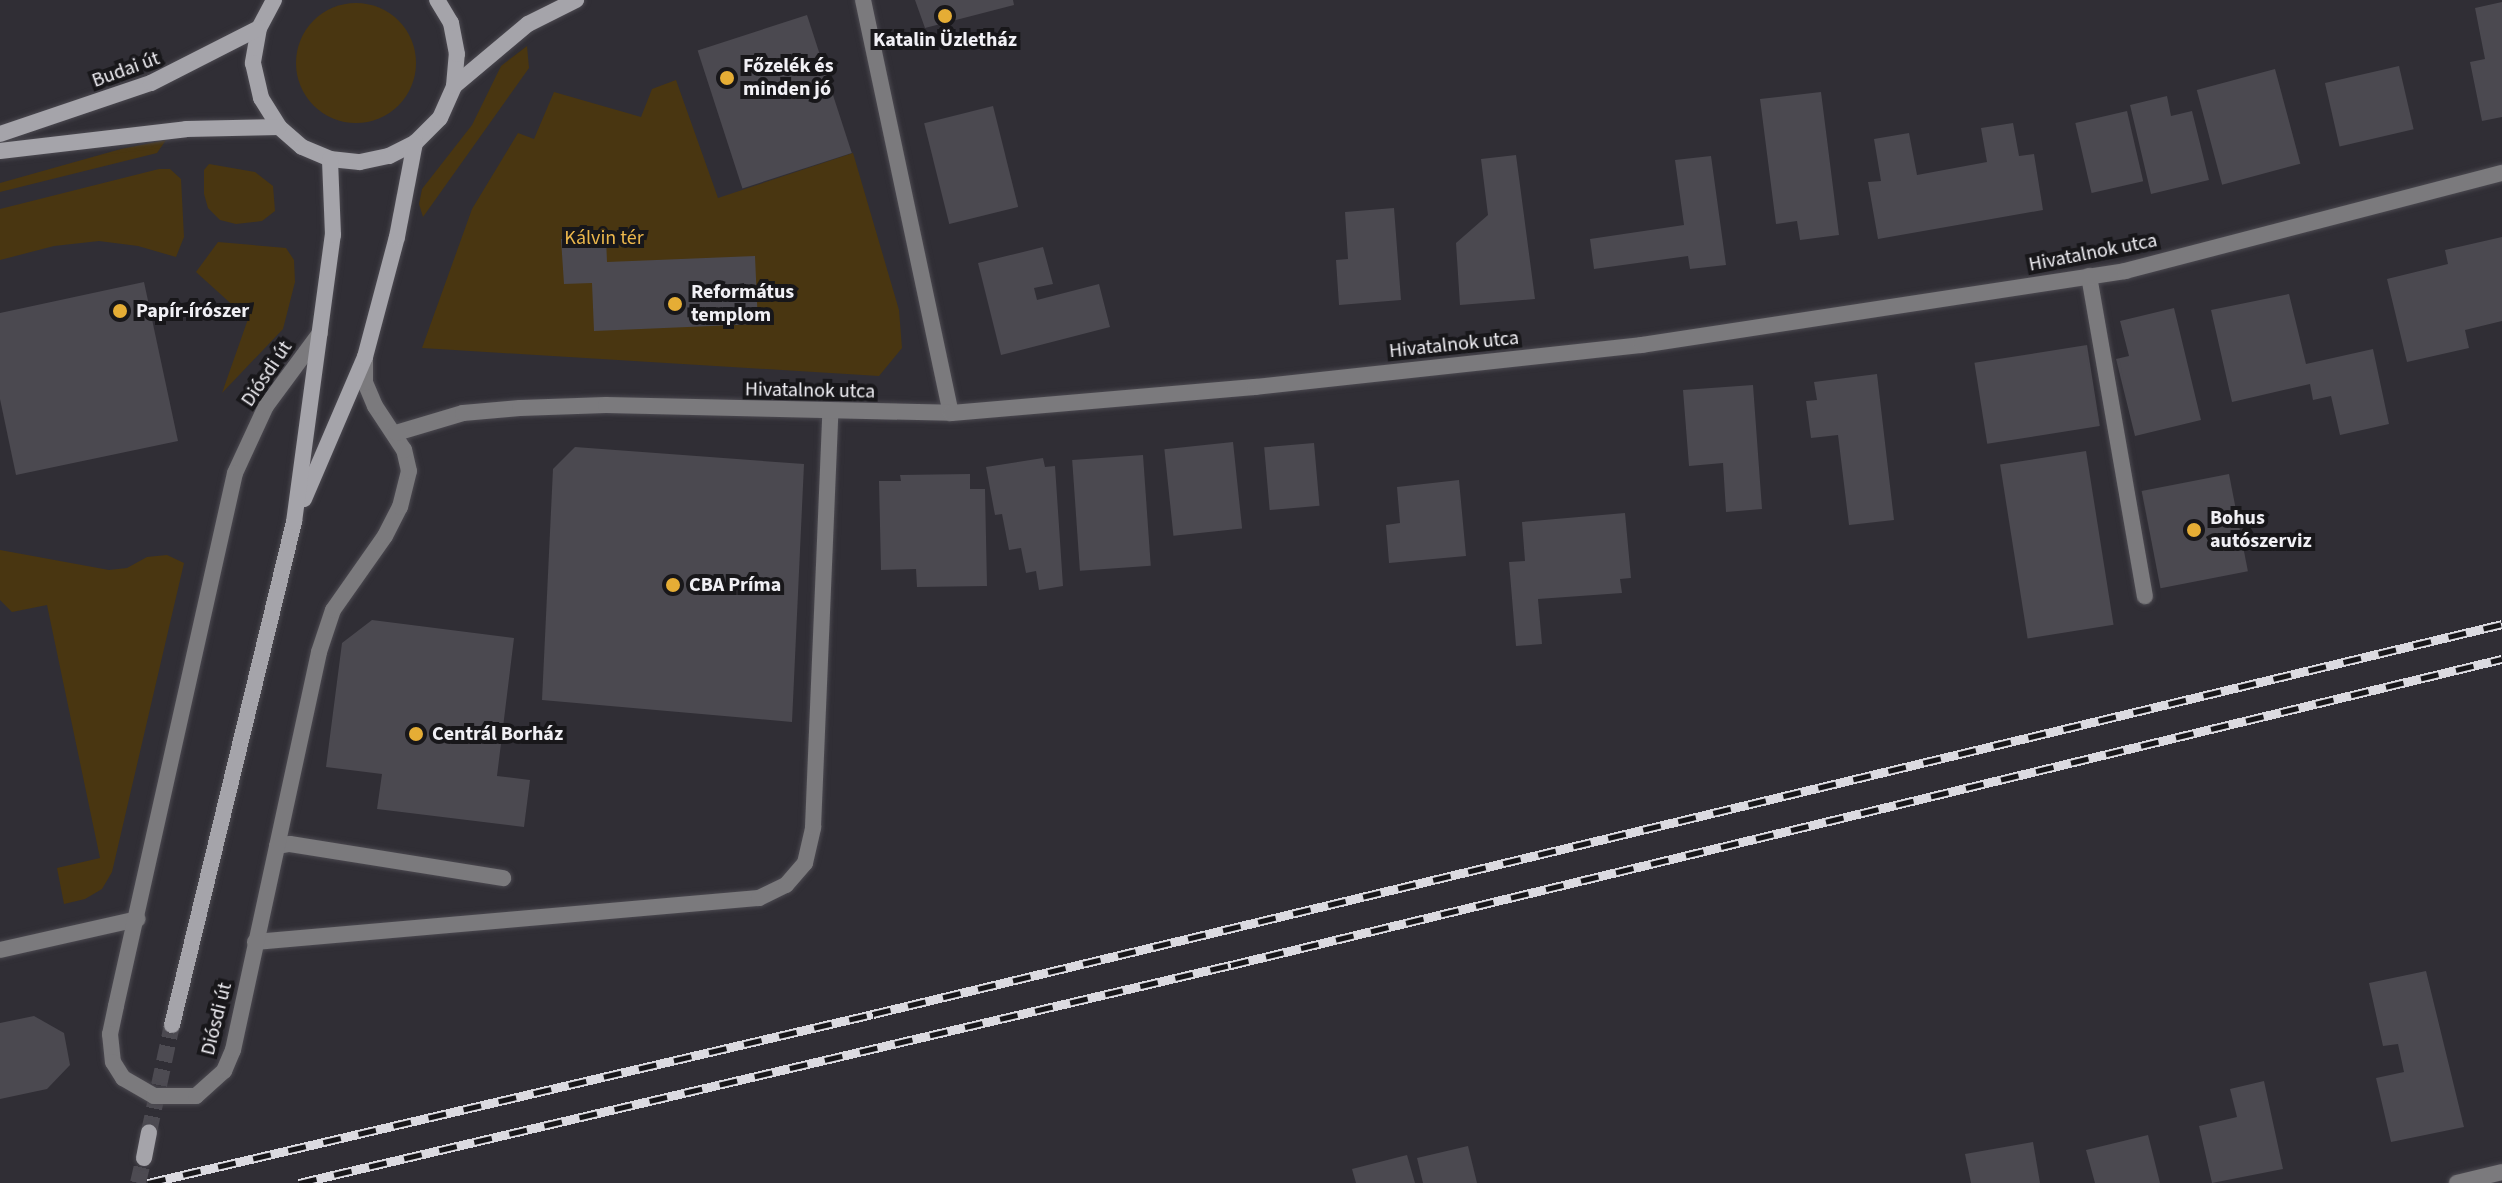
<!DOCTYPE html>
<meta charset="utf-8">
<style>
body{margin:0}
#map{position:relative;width:2502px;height:1183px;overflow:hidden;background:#302e35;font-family:"Source Sans 3",sans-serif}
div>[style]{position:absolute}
.green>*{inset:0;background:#493611}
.round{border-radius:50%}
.building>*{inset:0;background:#4b4950;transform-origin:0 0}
.secondary-tunnel>*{height:16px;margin-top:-8px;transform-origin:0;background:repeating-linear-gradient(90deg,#4d4b52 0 16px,transparent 0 24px)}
.roads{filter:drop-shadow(0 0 2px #4b4950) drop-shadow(0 0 2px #4b4950)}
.lane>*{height:16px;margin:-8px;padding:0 8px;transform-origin:8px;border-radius:8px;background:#7b7a7d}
.street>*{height:16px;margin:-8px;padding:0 8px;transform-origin:8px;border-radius:8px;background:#7b7a7d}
.secondary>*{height:16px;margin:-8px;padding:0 8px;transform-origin:8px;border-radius:8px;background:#a5a4aa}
.rail>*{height:9px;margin-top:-4.5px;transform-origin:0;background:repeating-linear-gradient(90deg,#18171a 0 18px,#dbdae0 0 36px);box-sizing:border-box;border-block:2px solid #dbdae0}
.dots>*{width:22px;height:22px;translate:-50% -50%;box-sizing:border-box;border:4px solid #18171a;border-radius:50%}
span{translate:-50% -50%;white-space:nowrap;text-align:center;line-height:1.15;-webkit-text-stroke:8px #18171a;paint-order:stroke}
.poi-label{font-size:20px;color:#f1f0f5;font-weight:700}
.left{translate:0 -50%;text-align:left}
.street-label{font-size:20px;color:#f1f0f5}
.park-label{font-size:20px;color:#edb84c}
</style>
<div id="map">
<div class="green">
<i class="round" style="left:296px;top:3px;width:120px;height:120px"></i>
<i style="clip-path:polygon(527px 46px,529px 68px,423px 217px,419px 204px,422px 189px,472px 125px,501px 66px)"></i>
<i style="clip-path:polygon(676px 80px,718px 198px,853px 153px,899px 310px,902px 348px,879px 376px,422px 348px,472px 209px,518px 133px,534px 139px,554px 92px,641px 117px,652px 89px)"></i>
<i style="clip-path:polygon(166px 140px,157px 153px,0 192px,0 183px,121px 149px)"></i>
<i style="clip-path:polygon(209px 164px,255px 172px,273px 186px,275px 211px,262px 221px,236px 224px,220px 220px,208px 208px,204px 194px,204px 170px)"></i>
<i style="clip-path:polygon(159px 169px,170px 169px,181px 179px,184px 237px,176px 257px,138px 246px,99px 241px,54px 246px,0 260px,0 209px)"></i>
<i style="clip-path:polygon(218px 242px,286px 248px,294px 260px,295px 282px,283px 329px,222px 393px,248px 319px,196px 272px)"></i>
<i style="clip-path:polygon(0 550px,109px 570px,127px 568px,147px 557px,167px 555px,184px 563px,112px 872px,102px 889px,85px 899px,64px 904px,57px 868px,100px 858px,47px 605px,12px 612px,0 600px)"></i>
</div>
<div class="building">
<i style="clip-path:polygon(915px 0,1013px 0,1014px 5px,925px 28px)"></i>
<i style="clip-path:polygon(2502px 2px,2502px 117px,2482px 121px,2470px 62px,2485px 59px,2475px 8px)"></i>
<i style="left:807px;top:15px;width:145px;height:115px;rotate:72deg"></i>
<i style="left:2399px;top:66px;width:65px;height:76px;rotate:77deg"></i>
<i style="left:2275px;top:69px;width:98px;height:81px;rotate:75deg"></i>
<i style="clip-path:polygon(1821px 92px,1839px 235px,1800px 240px,1797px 221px,1776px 224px,1760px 99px)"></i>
<i style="clip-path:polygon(2167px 96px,2171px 116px,2192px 111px,2209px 180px,2151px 194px,2130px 105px)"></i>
<i style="left:993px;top:106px;width:104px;height:71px;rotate:76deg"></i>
<i style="left:2127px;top:111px;width:72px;height:53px;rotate:77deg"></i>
<i style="clip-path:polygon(2013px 123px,2019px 156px,2034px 154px,2043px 210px,1878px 239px,1868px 182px,1881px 181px,1874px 139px,1909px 133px,1917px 175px,1987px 162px,1981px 128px)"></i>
<i style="clip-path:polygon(1516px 155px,1535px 299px,1460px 305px,1456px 243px,1488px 215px,1481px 159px)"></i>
<i style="clip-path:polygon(1711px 156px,1726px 265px,1690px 269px,1688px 256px,1594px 269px,1590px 239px,1684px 225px,1675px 160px)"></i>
<i style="clip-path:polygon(1394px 208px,1401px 300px,1339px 305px,1336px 260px,1348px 259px,1345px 212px)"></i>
<i style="clip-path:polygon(606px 237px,607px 262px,755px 256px,758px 324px,594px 331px,592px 283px,564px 284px,561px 239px)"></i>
<i style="clip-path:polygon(2502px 237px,2502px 321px,2465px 330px,2469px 348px,2407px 362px,2387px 279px,2448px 264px,2445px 250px)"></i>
<i style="clip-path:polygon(1043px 247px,1053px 284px,1034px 288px,1037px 300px,1099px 284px,1110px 327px,1001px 355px,978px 263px)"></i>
<i style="clip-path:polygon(144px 282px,178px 441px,16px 475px,0 399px,0 313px)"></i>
<i style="clip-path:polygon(2289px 294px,2306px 364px,2373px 349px,2389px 424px,2340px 435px,2331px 396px,2313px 400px,2310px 384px,2232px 402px,2211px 310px)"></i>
<i style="clip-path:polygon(2174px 308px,2201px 420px,2135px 436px,2116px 359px,2129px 356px,2120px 321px)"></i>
<i style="left:2087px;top:345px;width:82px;height:114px;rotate:81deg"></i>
<i style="clip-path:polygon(1877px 374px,1894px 520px,1849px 525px,1838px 435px,1811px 438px,1806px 401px,1817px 400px,1814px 382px)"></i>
<i style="clip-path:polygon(1753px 385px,1762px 509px,1726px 512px,1723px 463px,1689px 466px,1683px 390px)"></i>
<i style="left:1233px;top:442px;width:87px;height:69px;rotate:84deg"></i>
<i style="left:1314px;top:443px;width:63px;height:50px;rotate:85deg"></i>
<i style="clip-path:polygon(575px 447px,804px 464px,792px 722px,542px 700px,553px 469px)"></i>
<i style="left:2086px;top:451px;width:176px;height:87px;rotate:81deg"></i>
<i style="left:1143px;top:455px;width:111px;height:71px;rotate:86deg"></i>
<i style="clip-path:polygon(1043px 458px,1045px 467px,1055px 466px,1063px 586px,1039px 590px,1036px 571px,1026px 573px,1021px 548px,1009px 550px,1002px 514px,995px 515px,986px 467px)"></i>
<i style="clip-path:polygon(970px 474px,970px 489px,985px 489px,987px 586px,917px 587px,916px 569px,881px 570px,879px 481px,901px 481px,900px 475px)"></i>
<i style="left:2229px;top:474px;width:99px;height:89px;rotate:79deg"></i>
<i style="clip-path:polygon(1459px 480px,1466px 556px,1389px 563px,1386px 525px,1400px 523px,1397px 487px)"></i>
<i style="clip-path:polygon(1625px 513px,1631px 578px,1620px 579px,1622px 593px,1538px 599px,1542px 644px,1516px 646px,1509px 562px,1525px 561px,1522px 522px)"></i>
<i style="clip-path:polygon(372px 620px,514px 638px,497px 776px,530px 780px,524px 827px,377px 809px,382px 774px,326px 767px,342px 643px)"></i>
<i style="clip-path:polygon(2426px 971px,2464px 1127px,2391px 1142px,2376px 1078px,2404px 1072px,2398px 1044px,2383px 1046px,2369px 983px)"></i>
<i style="clip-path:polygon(34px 1016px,64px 1033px,70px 1065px,47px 1089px,0 1099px,0 1023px)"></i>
<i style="clip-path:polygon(2264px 1081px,2283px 1169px,2212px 1183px,2199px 1126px,2237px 1117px,2230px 1089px)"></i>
<i style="clip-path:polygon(2148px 1135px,2160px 1183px,2095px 1183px,2086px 1150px)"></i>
<i style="clip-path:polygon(2033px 1142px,2040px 1183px,1971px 1183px,1965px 1154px)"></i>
<i style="clip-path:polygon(1468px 1146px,1477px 1183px,1423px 1183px,1417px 1158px)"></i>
<i style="clip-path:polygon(1407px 1155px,1415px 1183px,1356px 1183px,1352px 1169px)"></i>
</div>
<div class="secondary-tunnel">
<i style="left:149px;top:1132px;width:109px;rotate:-77.9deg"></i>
<i style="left:138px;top:1183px;width:26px;rotate:-77deg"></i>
</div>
<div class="roads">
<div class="lane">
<i style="left:2089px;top:276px;width:325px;rotate:80.1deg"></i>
<i style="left:277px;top:846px;width:13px;rotate:-9deg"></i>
<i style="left:290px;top:844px;width:216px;rotate:9.1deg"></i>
<i style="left:255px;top:942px;width:506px;rotate:-4.99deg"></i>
<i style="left:759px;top:898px;width:30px;rotate:-26deg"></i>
<i style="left:786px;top:885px;width:29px;rotate:-49deg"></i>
<i style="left:805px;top:863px;width:37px;rotate:-77deg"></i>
<i style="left:813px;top:827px;width:414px;rotate:-87.6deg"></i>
<i style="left:0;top:950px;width:141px;rotate:-12.7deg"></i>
</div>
<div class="street">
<i style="left:863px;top:0;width:422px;rotate:78deg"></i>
<i style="left:320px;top:333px;width:91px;rotate:126.5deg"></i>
<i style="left:266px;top:406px;width:74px;rotate:114.8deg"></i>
<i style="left:235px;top:473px;width:546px;rotate:102.59deg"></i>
<i style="left:116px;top:1006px;width:29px;rotate:102deg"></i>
<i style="left:110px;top:1034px;width:28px;rotate:84deg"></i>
<i style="left:113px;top:1062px;width:19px;rotate:58deg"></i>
<i style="left:123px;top:1078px;width:36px;rotate:30deg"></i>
<i style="left:154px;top:1096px;width:42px"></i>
<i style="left:196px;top:1096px;width:38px;rotate:-42deg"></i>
<i style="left:224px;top:1071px;width:23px;rotate:-67deg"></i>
<i style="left:233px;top:1050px;width:407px;rotate:-77.8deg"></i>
<i style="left:319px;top:652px;width:44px;rotate:-71.6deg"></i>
<i style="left:333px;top:610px;width:90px;rotate:-54.9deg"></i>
<i style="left:385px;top:536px;width:33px;rotate:-63deg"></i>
<i style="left:400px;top:507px;width:37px;rotate:-76deg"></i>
<i style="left:409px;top:471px;width:22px;rotate:-103deg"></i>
<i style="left:404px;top:450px;width:53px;rotate:-123.4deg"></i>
<i style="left:375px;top:406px;width:25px;rotate:-113deg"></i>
<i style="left:365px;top:383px;width:26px;rotate:-90deg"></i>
<i style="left:396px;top:433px;width:70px;rotate:-16.6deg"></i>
<i style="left:463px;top:413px;width:57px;rotate:-5deg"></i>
<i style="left:520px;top:408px;width:86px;rotate:-2deg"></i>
<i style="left:606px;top:405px;width:345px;rotate:1.3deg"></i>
<i style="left:951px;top:413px;width:305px;rotate:-4.9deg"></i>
<i style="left:1255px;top:387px;width:389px;rotate:-6.2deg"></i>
<i style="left:1642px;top:345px;width:489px;rotate:-8.7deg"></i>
<i style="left:2125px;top:271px;width:390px;rotate:-14.6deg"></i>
<i style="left:2457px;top:1183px;width:46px;rotate:-13.7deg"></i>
</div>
<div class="secondary">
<i style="left:274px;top:0;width:32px;rotate:118deg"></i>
<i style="left:259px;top:28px;width:36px;rotate:100deg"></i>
<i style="left:253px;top:63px;width:36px;rotate:77deg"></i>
<i style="left:261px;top:98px;width:34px;rotate:58deg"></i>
<i style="left:279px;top:127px;width:30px;rotate:41deg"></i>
<i style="left:302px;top:147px;width:30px;rotate:23deg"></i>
<i style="left:330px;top:159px;width:30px;rotate:6deg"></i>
<i style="left:360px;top:162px;width:30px;rotate:-12deg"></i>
<i style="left:389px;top:156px;width:29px;rotate:-27deg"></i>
<i style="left:415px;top:143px;width:35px;rotate:-45deg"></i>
<i style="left:440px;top:118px;width:35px;rotate:-66deg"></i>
<i style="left:454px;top:86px;width:32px;rotate:-85deg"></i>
<i style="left:457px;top:54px;width:32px;rotate:-101deg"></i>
<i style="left:451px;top:23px;width:27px;rotate:-121deg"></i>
<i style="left:454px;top:86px;width:97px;rotate:-40deg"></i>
<i style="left:528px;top:24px;width:54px;rotate:-26.6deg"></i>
<i style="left:0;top:134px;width:159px;rotate:-18.7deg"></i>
<i style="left:151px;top:83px;width:121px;rotate:-27deg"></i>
<i style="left:0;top:151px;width:187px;rotate:-6.7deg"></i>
<i style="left:186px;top:129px;width:93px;rotate:-1.2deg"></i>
<i style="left:304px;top:499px;width:155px;rotate:-66.8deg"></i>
<i style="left:365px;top:357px;width:124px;rotate:-75.1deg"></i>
<i style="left:397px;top:237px;width:96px;rotate:-79.2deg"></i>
<i style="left:172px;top:1025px;width:518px;rotate:-76.37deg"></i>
<i style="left:294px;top:522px;width:290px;rotate:-82.3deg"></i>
<i style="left:333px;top:235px;width:76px;rotate:-92.3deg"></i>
<i style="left:144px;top:1158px;width:26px;rotate:-79deg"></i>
</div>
</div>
<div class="rail">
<i style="left:148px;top:1183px;width:744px;rotate:-13.12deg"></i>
<i style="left:873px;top:1014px;width:1675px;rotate:-13.46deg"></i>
<i style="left:299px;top:1183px;width:957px;rotate:-13.17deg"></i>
<i style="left:1231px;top:965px;width:1307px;rotate:-13.54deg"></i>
</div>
<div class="dots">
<i style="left:945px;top:16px;background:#e5ad35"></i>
<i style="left:727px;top:78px;background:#e5ad35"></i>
<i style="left:675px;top:304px;background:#e5ad35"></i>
<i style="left:120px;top:311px;background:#e5ad35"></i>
<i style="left:2194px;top:530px;background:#e5ad35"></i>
<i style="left:673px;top:585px;background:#e5ad35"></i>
<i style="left:416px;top:734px;background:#e5ad35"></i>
</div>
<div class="poi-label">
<span style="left:945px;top:40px">Katalin Üzletház</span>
<span class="left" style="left:743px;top:78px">Főzelék és<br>minden jó</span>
<span class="left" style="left:691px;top:304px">Református<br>templom</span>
<span class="left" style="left:136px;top:311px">Papír-írószer</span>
<span class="left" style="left:2210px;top:530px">Bohus<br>autószerviz</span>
<span class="left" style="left:689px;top:585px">CBA Príma</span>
<span class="left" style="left:432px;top:734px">Centrál Borház</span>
</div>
<div class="street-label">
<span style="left:126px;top:70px;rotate:-20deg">Budai út</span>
<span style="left:2093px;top:253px;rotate:-11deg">Hivatalnok utca</span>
<span style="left:1454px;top:345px;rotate:-6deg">Hivatalnok utca</span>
<span style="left:267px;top:374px;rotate:-56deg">Diósdi út</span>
<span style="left:810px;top:391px;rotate:1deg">Hivatalnok utca</span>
<span style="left:217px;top:1019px;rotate:-76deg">Diósdi út</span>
</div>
<div class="park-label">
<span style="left:604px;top:238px">Kálvin tér</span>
</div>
</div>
